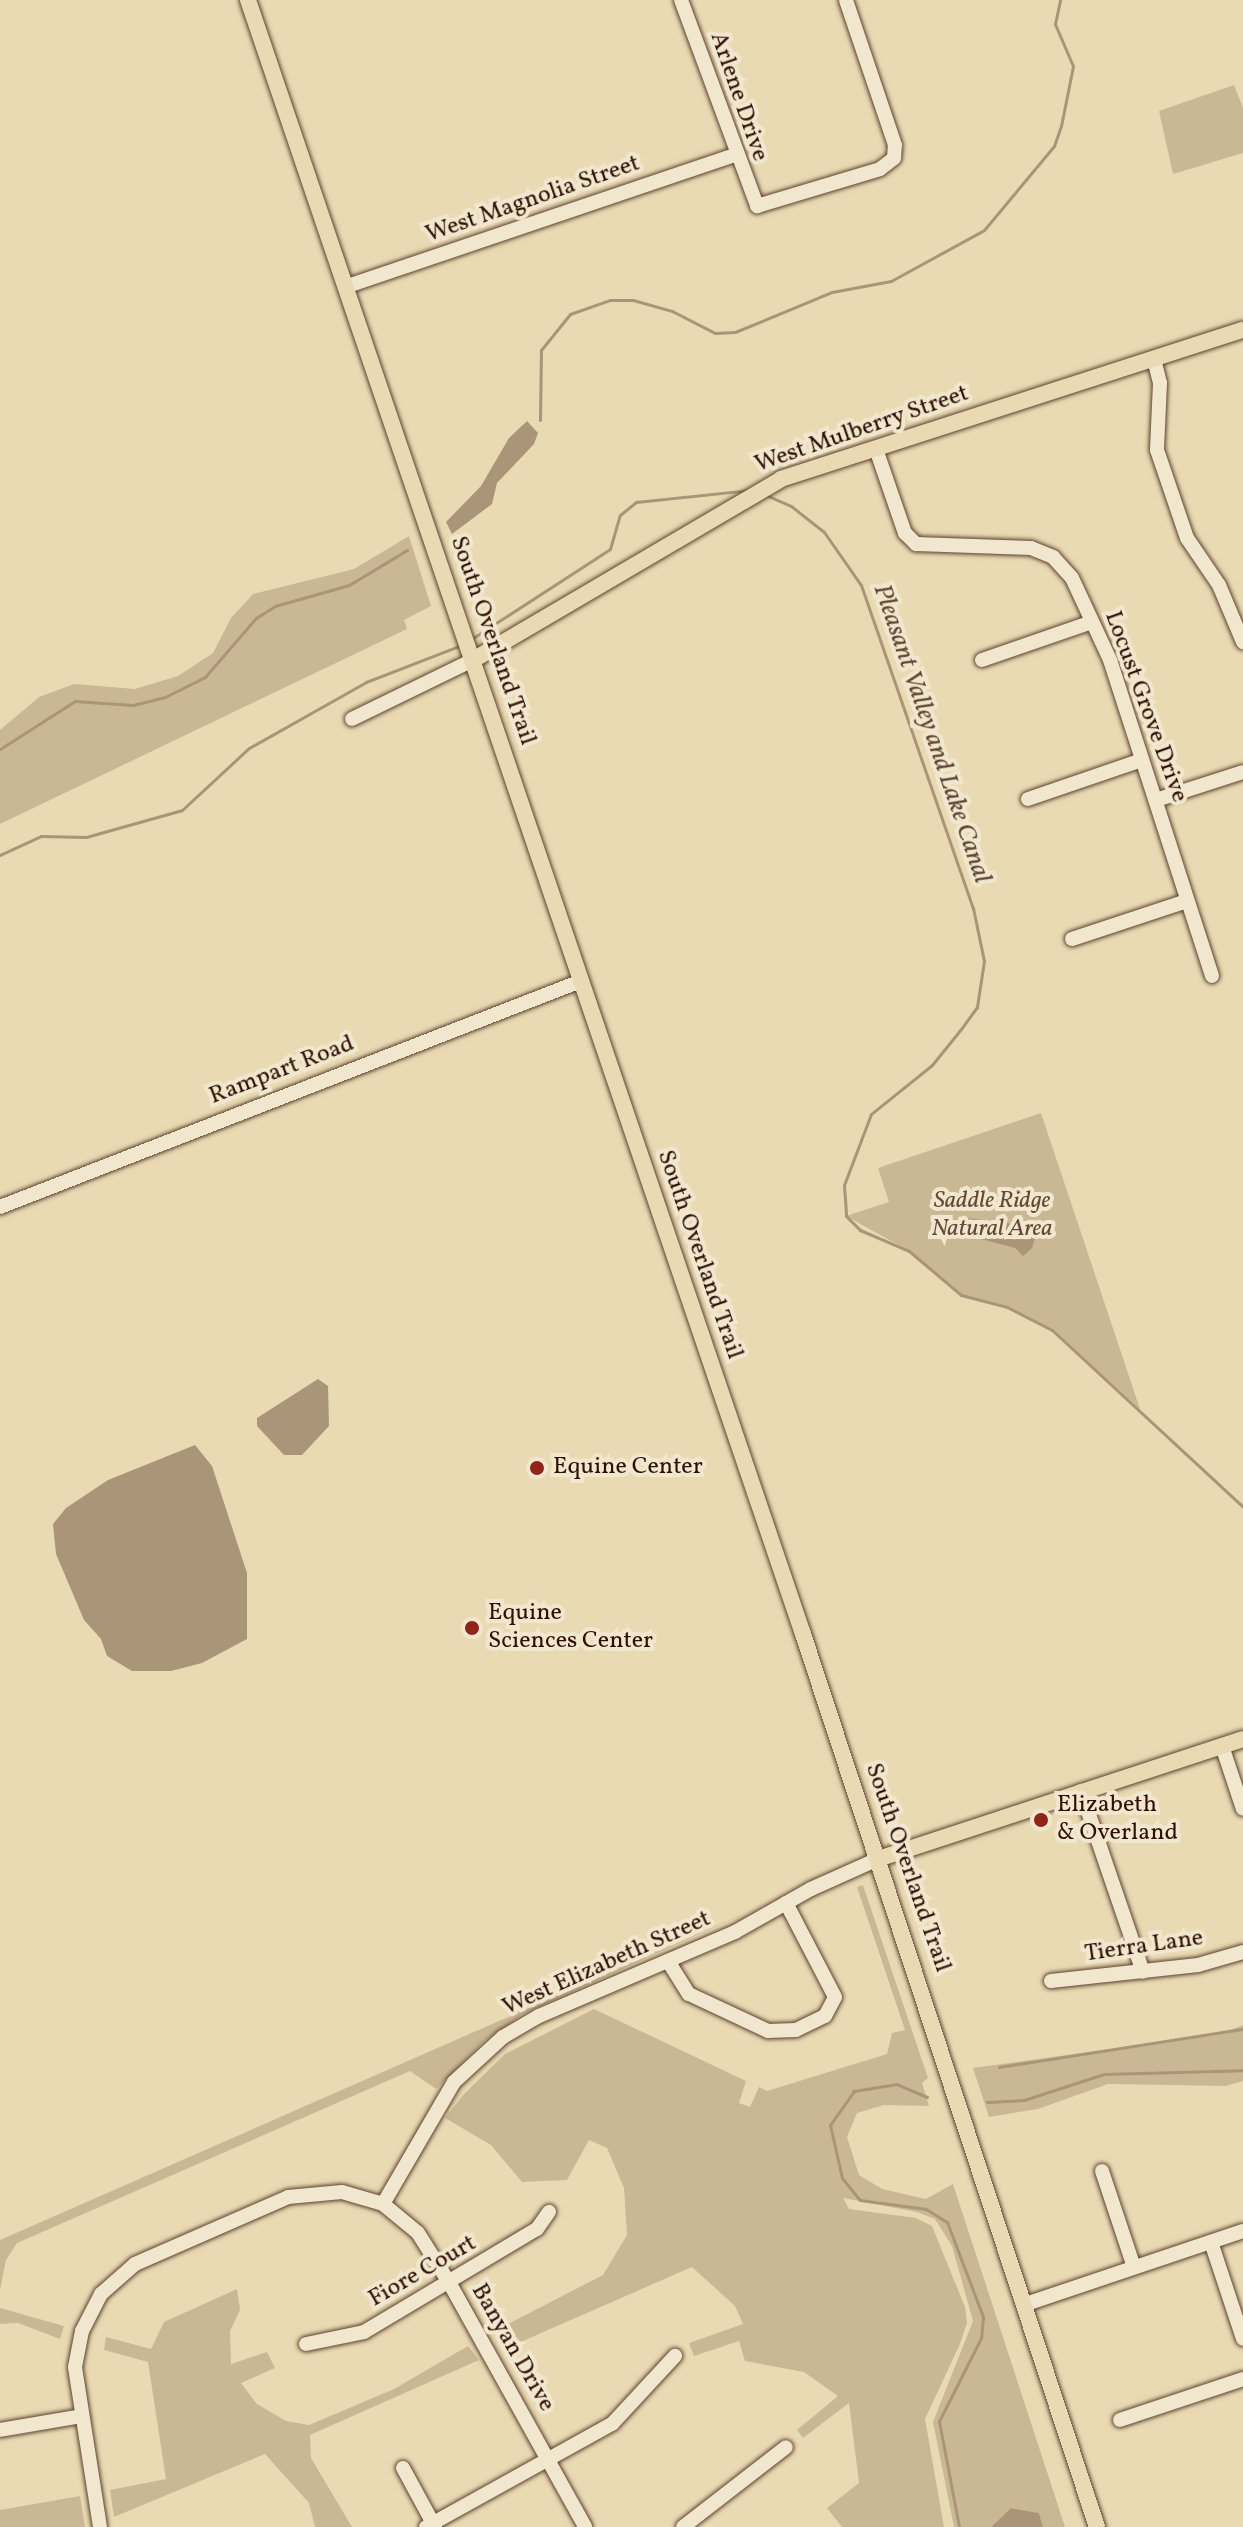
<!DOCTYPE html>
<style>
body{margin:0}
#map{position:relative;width:1243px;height:2527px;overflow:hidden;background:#eadab3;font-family:Vollkorn,serif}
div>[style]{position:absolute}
.green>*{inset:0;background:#cab895}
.water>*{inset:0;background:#aa9578}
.stream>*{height:3px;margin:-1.5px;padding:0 1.5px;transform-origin:1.5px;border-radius:1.5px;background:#aa9578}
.roads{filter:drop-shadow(0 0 2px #5d4230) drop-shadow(0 0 2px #5d4230)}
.minor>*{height:14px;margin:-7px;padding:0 7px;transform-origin:7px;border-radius:7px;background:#f1e7ce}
.major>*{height:16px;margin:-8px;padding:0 8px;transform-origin:8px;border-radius:8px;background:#eadab3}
.dots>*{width:22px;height:22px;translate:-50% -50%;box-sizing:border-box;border:4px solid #f1e7ce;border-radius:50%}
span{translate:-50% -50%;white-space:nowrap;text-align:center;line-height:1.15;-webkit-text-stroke:8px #f1e7ce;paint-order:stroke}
.street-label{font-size:24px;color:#2e1005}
.park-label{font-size:24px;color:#654b37;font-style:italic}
.poi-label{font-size:24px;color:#2e1005}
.left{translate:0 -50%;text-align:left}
.water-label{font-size:26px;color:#604533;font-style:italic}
</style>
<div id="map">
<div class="green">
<i style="clip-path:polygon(1234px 85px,1243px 108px,1243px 153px,1173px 174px,1159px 111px)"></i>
<i style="clip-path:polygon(409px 536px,431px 606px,404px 620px,407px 629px,0 824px,0 730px,39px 697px,74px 684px,135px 689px,178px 676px,213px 653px,231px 618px,253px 594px,354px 569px)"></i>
<i style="clip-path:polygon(1041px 1113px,1140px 1409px,1052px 1330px,1007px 1307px,961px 1295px,909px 1251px,846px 1216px,889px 1202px,878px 1168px)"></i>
<i style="clip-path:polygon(863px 1885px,928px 2078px,922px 2083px,929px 2106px,884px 2105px,857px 2113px,847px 2137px,859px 2175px,882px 2189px,926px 2199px,953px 2184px,1065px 2527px,1043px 2527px,1039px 2513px,1011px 2508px,991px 2527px,954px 2527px,933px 2422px,973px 2321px,952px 2246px,935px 2219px,917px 2212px,843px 2198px,849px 2209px,916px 2218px,932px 2226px,965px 2307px,967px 2323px,960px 2344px,925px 2419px,944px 2527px,842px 2527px,827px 2508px,859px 2483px,849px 2403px,803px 2438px,797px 2430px,838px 2396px,804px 2372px,745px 2361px,739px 2341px,694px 2356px,689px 2343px,743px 2324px,735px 2306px,692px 2267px,516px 2344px,504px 2326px,603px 2275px,627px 2235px,624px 2188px,607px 2148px,589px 2140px,567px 2180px,522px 2182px,491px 2145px,445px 2118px,464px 2094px,505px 2054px,594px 2009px,746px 2081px,739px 2103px,750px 2107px,759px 2087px,767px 2091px,887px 2054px,892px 2033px,905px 2030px,857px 1887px)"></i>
<i style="clip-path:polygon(745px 1913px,521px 2015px,484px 2041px,436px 2089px,410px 2071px,17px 2243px,6px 2260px,0 2290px,0 2240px)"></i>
<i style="clip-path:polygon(1243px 2025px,1243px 2081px,1226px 2086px,1108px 2084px,1038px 2109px,989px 2117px,973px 2068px,1220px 2034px)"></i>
<i style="clip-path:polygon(237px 2289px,240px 2310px,230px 2331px,231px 2364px,267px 2352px,275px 2368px,241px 2383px,257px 2404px,286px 2421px,309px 2425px,394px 2389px,468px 2346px,479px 2360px,310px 2435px,311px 2458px,352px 2527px,315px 2527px,309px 2503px,265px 2454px,114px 2517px,110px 2490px,166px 2479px,148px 2362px,104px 2350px,106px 2337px,151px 2349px,164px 2322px)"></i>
<i style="clip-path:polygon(0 2308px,64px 2326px,60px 2339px,18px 2323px,0 2324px)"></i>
<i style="clip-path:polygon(80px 2496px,85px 2527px,0 2527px,0 2510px)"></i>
</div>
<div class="water">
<i style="clip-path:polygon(527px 421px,538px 433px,534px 444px,497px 483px,492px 504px,452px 534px,446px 522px,481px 486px,509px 438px)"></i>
<i style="clip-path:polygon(967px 1218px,1021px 1225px,1035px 1238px,1032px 1248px,1023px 1256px,1015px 1248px,973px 1237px,961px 1229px)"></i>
<i style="clip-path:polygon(318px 1379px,328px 1386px,329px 1426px,302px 1455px,284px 1455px,257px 1426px,257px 1418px)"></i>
<i style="clip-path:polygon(195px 1445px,212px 1466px,247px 1573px,247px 1639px,202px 1663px,171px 1671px,132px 1671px,107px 1656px,101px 1639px,84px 1620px,56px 1554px,53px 1524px,66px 1508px,108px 1480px)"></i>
<i style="clip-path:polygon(1011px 2508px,1039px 2513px,1043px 2527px,991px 2527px)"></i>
</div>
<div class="stream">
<i style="left:540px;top:420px;width:70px;rotate:-89.2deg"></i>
<i style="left:541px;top:350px;width:46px;rotate:-51.1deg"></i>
<i style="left:570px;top:314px;width:42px;rotate:-19.3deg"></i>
<i style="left:610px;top:300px;width:23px"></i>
<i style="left:633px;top:300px;width:41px;rotate:15.8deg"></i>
<i style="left:672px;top:311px;width:48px;rotate:27.1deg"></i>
<i style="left:715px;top:333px;width:20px;rotate:-3deg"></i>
<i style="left:735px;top:332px;width:105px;rotate:-22.4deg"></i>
<i style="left:832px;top:292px;width:60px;rotate:-10.6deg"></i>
<i style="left:891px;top:281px;width:106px;rotate:-28.7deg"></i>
<i style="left:984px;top:230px;width:109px;rotate:-50.2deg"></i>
<i style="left:1054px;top:146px;width:21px;rotate:-71deg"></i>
<i style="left:1061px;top:126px;width:61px;rotate:-78.7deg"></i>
<i style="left:1073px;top:66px;width:46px;rotate:-113.2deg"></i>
<i style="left:1055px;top:24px;width:25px;rotate:-78deg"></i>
<i style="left:766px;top:495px;width:27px;rotate:24deg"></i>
<i style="left:791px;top:506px;width:42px;rotate:38.2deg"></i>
<i style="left:824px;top:532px;width:65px;rotate:55.1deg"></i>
<i style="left:861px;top:585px;width:342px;rotate:70.9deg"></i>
<i style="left:973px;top:908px;width:54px;rotate:78.3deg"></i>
<i style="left:984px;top:961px;width:47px;rotate:98.7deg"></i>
<i style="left:977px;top:1007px;width:27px;rotate:126deg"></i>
<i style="left:961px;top:1029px;width:46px;rotate:128.9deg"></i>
<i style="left:932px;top:1065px;width:78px;rotate:141.2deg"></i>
<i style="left:871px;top:1114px;width:76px;rotate:110.8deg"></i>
<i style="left:844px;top:1185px;width:31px;rotate:86deg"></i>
<i style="left:846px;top:1216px;width:20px;rotate:45deg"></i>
<i style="left:860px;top:1230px;width:53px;rotate:23.2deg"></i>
<i style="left:909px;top:1251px;width:68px;rotate:40.2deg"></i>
<i style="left:961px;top:1295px;width:48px;rotate:14.6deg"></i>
<i style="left:1007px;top:1307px;width:51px;rotate:27.1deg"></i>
<i style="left:1052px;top:1330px;width:260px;rotate:42.8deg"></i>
<i style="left:473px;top:638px;width:163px;rotate:-33deg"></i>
<i style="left:610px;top:549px;width:35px;rotate:-74deg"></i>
<i style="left:620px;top:515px;width:21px;rotate:-39deg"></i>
<i style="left:636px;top:502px;width:116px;rotate:-6deg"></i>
<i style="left:0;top:749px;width:89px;rotate:-32.6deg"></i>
<i style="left:75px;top:701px;width:58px;rotate:3.9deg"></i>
<i style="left:133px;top:705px;width:33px;rotate:-14deg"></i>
<i style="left:165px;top:697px;width:45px;rotate:-26.6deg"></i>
<i style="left:205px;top:677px;width:78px;rotate:-49.2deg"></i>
<i style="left:256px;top:618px;width:22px;rotate:-32deg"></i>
<i style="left:275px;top:606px;width:77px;rotate:-15.8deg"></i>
<i style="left:349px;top:585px;width:68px;rotate:-31.1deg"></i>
<i style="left:0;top:855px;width:45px;rotate:-24.9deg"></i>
<i style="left:41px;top:836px;width:45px;rotate:1.3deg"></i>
<i style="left:86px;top:837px;width:100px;rotate:-15.7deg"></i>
<i style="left:182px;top:810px;width:91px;rotate:-42.8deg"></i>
<i style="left:249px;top:748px;width:134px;rotate:-29.4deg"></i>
<i style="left:366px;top:682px;width:100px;rotate:-21.2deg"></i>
<i style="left:999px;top:2067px;width:247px;rotate:-8.9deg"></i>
<i style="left:927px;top:2097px;width:33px;rotate:-157deg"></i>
<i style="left:897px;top:2084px;width:44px;rotate:170.8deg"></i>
<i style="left:854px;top:2091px;width:42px;rotate:125.2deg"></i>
<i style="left:830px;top:2125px;width:54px;rotate:77.2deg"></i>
<i style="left:842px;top:2178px;width:28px;rotate:51deg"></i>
<i style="left:860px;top:2200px;width:67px;rotate:7.8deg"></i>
<i style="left:926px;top:2209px;width:25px;rotate:32deg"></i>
<i style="left:947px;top:2222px;width:102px;rotate:69.2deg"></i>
<i style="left:983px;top:2317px;width:21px;rotate:95deg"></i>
<i style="left:981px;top:2338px;width:93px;rotate:116.8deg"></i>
<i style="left:939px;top:2421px;width:108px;rotate:79.3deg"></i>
<i style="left:987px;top:2102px;width:37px;rotate:-3deg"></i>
<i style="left:1024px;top:2100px;width:84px;rotate:-18deg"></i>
<i style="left:1104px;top:2074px;width:139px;rotate:-1.6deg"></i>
</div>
<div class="roads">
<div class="minor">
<i style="left:681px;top:0;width:220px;rotate:69.7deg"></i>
<i style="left:757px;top:206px;width:128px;rotate:-16.7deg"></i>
<i style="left:880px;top:169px;width:18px;rotate:-38deg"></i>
<i style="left:894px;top:158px;width:13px;rotate:-86deg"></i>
<i style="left:895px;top:145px;width:153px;rotate:-108.7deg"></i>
<i style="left:345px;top:287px;width:411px;rotate:-18.7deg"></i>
<i style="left:1154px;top:359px;width:25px;rotate:76deg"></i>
<i style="left:1160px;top:383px;width:67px;rotate:92.6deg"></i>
<i style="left:1157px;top:450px;width:93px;rotate:71.2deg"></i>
<i style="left:1187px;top:538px;width:57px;rotate:55.8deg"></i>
<i style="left:1219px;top:585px;width:62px;rotate:67.2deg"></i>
<i style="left:876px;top:449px;width:89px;rotate:71deg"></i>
<i style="left:905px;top:533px;width:16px;rotate:45deg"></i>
<i style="left:916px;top:544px;width:115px;rotate:2deg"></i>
<i style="left:1031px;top:548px;width:24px;rotate:22deg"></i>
<i style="left:1053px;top:557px;width:28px;rotate:48deg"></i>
<i style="left:1072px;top:578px;width:90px;rotate:65.1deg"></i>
<i style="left:1110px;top:660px;width:332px;rotate:72.1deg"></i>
<i style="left:982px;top:660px;width:116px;rotate:-19.1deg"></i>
<i style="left:352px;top:719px;width:135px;rotate:-26deg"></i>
<i style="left:1028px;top:799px;width:120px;rotate:-18.9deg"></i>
<i style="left:1156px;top:800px;width:91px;rotate:-17.8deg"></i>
<i style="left:1072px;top:939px;width:121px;rotate:-18.3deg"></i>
<i style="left:0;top:1207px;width:623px;rotate:-21.26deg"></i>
<i style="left:1222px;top:1746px;width:66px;rotate:71.6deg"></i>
<i style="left:1081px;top:1791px;width:191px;rotate:71.1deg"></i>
<i style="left:668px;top:1961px;width:39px;rotate:58deg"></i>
<i style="left:689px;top:1994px;width:87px;rotate:25.1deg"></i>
<i style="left:768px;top:2031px;width:28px;rotate:-2deg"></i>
<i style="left:796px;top:2030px;width:32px;rotate:-26deg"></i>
<i style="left:825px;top:2016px;width:21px;rotate:-62deg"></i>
<i style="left:835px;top:1997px;width:106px;rotate:-117.5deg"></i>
<i style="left:1051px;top:1981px;width:148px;rotate:-6.2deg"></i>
<i style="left:1198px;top:1965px;width:47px;rotate:-16.1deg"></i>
<i style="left:1102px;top:2171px;width:101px;rotate:71.6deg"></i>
<i style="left:383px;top:2204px;width:45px;rotate:39.6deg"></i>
<i style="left:418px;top:2233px;width:60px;rotate:57.9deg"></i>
<i style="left:450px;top:2284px;width:278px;rotate:60.9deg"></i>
<i style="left:1211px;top:2242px;width:102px;rotate:71.7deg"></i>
<i style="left:1023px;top:2305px;width:232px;rotate:-18.6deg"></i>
<i style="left:306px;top:2344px;width:59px;rotate:-11.7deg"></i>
<i style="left:364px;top:2332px;width:201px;rotate:-30.8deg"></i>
<i style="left:537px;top:2229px;width:21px;rotate:-55deg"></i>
<i style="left:1120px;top:2420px;width:130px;rotate:-18.4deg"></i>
<i style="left:0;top:2430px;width:83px;rotate:-9.7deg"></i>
<i style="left:403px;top:2468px;width:67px;rotate:61.5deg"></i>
<i style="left:100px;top:2527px;width:162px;rotate:-98.9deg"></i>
<i style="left:75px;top:2367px;width:37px;rotate:-79deg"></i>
<i style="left:82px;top:2331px;width:42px;rotate:-62.8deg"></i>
<i style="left:101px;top:2294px;width:45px;rotate:-41.4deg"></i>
<i style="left:135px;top:2264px;width:167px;rotate:-23.6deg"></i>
<i style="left:288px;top:2197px;width:54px;rotate:-5.3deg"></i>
<i style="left:342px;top:2192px;width:43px;rotate:16.3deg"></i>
<i style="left:383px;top:2204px;width:141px;rotate:-59.8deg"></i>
<i style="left:454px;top:2082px;width:67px;rotate:-42.6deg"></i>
<i style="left:503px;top:2037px;width:42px;rotate:-30.3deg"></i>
<i style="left:539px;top:2016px;width:213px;rotate:-23.2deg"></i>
<i style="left:735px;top:1932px;width:87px;rotate:-29.5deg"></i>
<i style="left:811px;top:1889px;width:73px;rotate:-24.1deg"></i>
<i style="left:426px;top:2527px;width:213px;rotate:-29deg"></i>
<i style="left:612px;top:2424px;width:93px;rotate:-47.2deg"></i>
<i style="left:683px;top:2527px;width:130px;rotate:-37.8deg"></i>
</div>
<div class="major">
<i style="left:248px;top:0;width:1726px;rotate:71.24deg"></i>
<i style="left:803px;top:1634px;width:940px;rotate:71.78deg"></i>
<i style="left:473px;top:660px;width:357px;rotate:-30.4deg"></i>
<i style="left:781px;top:479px;width:485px;rotate:-17.9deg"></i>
<i style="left:878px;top:1859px;width:384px;rotate:-18.2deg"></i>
</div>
</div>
<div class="dots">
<i style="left:537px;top:1468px;background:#8f2418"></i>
<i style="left:472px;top:1628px;background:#8f2418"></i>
<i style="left:1041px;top:1820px;background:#8f2418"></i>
</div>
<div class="street-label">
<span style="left:738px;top:97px;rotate:71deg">Arlene Drive</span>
<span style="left:533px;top:200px;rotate:-19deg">West Magnolia Street</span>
<span style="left:862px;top:430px;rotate:-19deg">West Mulberry Street</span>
<span style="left:492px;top:641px;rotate:71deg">South Overland Trail</span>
<span style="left:1145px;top:707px;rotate:70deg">Locust Grove Drive</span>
<span style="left:282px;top:1071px;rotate:-21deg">Rampart Road</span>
<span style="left:699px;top:1255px;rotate:71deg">South Overland Trail</span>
<span style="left:907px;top:1868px;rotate:71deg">South Overland Trail</span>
<span style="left:1144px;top:1947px;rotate:-8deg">Tierra Lane</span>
<span style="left:607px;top:1964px;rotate:-24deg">West Elizabeth Street</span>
<span style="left:423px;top:2272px;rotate:-30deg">Fiore Court</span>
<span style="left:512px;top:2348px;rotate:60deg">Banyan Drive</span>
</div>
<div class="park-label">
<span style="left:992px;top:1216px">Saddle Ridge<br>Natural Area</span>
</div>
<div class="poi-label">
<span class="left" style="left:553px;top:1468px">Equine Center</span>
<span class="left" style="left:488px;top:1628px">Equine<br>Sciences Center</span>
<span class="left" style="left:1057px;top:1820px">Elizabeth<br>&amp; Overland</span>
</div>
<div class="water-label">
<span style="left:931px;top:734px;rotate:71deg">Pleasant Valley and Lake Canal</span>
</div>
</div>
